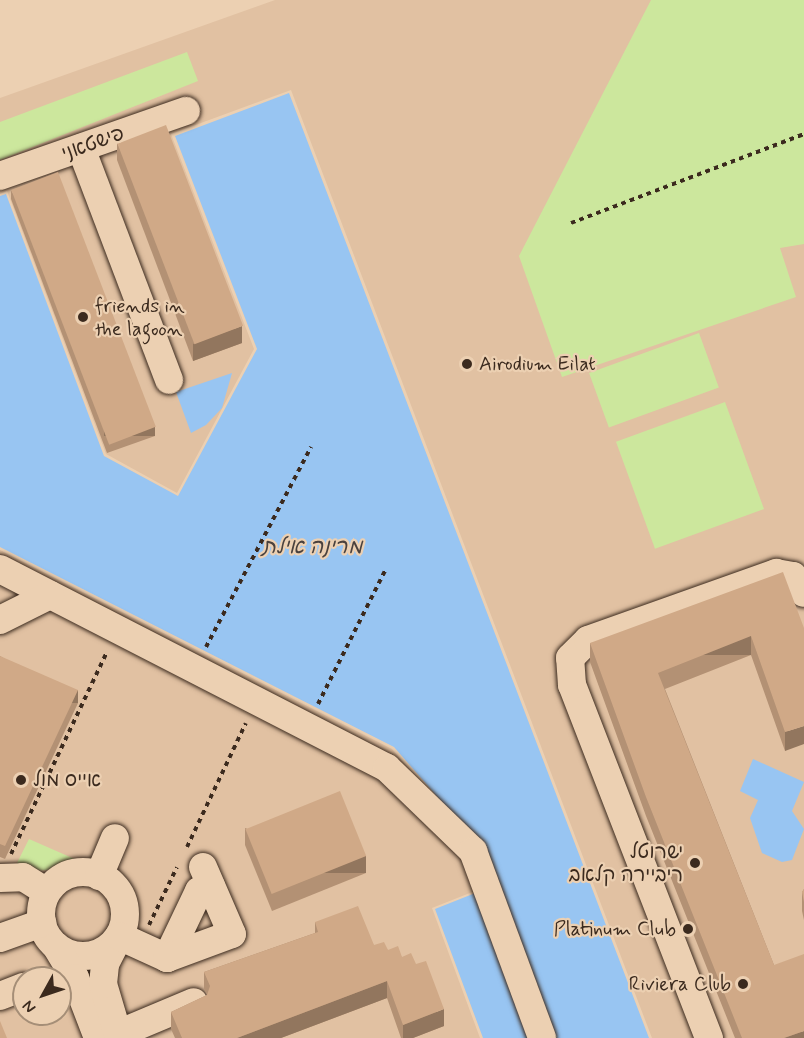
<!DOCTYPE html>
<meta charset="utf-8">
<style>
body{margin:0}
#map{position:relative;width:804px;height:1038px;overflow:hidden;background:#ecd0b2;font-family:Mynerve,"Playpen Sans Hebrew",sans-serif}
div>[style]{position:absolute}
.built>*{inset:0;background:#e1c1a2}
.green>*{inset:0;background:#cce79d;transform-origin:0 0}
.water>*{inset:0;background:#98c5f2}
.path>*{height:4px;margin-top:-2px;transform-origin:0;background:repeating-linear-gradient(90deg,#3b2a1e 0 4.5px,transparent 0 9px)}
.roads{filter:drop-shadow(0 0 2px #3b2a1e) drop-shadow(0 0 2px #3b2a1e)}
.minor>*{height:28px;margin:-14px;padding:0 14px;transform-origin:14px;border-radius:14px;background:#ecd0b2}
.minor>.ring{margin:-14px;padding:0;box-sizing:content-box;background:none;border:28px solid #ecd0b2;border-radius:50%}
.wall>*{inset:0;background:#b39174}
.shaded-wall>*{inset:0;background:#92765e;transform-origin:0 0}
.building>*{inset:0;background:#d0a987;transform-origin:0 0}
.dots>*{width:16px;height:16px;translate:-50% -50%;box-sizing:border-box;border:3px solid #ecd0b2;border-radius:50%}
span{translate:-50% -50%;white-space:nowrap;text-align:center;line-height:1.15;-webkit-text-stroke:4.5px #ecd0b2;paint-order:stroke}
.street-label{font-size:20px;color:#3b2a1e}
.poi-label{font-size:20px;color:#3b2a1e}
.left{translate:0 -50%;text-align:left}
.right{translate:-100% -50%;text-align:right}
.water-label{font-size:21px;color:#49413e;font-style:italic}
.north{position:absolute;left:12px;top:966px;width:60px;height:60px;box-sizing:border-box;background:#ecd0b2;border:2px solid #a58e77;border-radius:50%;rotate:230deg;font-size:16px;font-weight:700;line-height:24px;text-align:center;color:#3b2a1e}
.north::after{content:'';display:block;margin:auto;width:21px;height:27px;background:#3b2a1e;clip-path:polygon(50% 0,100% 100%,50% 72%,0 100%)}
</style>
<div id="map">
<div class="built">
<i style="clip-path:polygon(275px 0,804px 0,804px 1038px,652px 1038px,291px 90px,171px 134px,254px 349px,177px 493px,106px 454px,7px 191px,0 194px,0 98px)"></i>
<i style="clip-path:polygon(evenodd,0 550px,392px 749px,471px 840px,490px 885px,432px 908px,480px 1038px,0 1038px,0 550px,24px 978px,60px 978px,60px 1014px,24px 1014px,24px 978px)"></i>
</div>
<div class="green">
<i style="clip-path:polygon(651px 0,804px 0,804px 244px,780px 248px,796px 297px,562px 377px,519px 256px)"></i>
<i style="clip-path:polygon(187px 52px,198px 81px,0 160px,0 122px)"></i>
<i style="left:699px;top:333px;width:58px;height:117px;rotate:70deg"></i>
<i style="left:725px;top:402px;width:114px;height:116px;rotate:70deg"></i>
<i style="clip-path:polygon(29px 839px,86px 864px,57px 870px,13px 871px)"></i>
</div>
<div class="water">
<i style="clip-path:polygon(289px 93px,649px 1038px,483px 1038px,435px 909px,493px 886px,474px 839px,394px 747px,0 547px,0 196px,6px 194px,104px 456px,178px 496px,257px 349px,175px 136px)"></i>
<i style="clip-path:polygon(232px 373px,222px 408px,206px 425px,191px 433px,176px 392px)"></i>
<i style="clip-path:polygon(753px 759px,804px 782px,792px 811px,804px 829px,792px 860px,782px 862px,762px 853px,750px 818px,758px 800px,740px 791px)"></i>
</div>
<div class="path">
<i style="left:571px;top:223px;width:249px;rotate:-20.9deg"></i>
<i style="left:206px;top:647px;width:226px;rotate:-62.3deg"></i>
<i style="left:318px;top:704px;width:149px;rotate:-63.3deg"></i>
<i style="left:187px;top:847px;width:137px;rotate:-64.6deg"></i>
<i style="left:11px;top:854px;width:224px;rotate:-64.6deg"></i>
<i style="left:149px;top:925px;width:64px;rotate:-64.2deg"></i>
</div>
<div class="roads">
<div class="minor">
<i style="left:81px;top:148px;width:248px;rotate:69.2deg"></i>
<i style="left:0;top:176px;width:197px;rotate:-19.3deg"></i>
<i style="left:0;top:569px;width:435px;rotate:27.2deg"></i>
<i style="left:387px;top:768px;width:120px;rotate:44deg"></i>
<i style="left:473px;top:851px;width:199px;rotate:69.7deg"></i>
<i style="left:0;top:620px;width:56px;rotate:-26.6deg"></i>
<i class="ring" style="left:41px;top:872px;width:56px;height:56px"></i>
<i style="left:99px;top:876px;width:41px;rotate:-67.2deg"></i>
<i style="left:0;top:878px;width:23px;rotate:-2deg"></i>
<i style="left:23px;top:877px;width:28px;rotate:32deg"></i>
<i style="left:0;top:938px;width:45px;rotate:-19.7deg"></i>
<i style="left:56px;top:946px;width:37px;rotate:59deg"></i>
<i style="left:75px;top:978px;width:64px;rotate:69deg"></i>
<i style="left:167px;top:958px;width:74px;rotate:-64.5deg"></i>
<i style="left:199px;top:891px;width:13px;rotate:-23deg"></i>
<i style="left:0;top:996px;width:26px;rotate:-21deg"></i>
<i style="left:118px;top:1034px;width:82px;rotate:-22.8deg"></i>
<i style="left:119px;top:1038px;width:56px;rotate:-106.5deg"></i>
<i style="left:103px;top:984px;width:20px;rotate:-84deg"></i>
<i style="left:105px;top:964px;width:31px;rotate:-63deg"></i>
<i style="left:119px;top:936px;width:53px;rotate:24.6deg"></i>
<i style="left:167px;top:958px;width:69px;rotate:-20.3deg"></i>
<i style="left:232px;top:934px;width:73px;rotate:-113.4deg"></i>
<i style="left:709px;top:1038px;width:379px;rotate:-111.2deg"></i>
<i style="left:572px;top:685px;width:27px;rotate:-94deg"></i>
<i style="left:570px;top:658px;width:25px;rotate:-45deg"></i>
<i style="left:588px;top:640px;width:200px;rotate:-19.6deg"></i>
<i style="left:776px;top:573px;width:17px;rotate:10deg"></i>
<i style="left:793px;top:576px;width:20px;rotate:57deg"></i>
</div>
</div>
<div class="wall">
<i style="clip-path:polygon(117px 143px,242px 343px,193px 361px,117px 160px)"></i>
<i style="clip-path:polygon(11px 190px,155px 436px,107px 453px,11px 199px)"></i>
<i style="clip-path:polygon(804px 628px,785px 751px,751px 655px,665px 689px,774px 965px,804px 1038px,735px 1038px,646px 816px,590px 662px,590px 643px)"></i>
<i style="clip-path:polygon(0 656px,78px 703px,5px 859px,0 857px)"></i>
<i style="clip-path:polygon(245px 828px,366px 873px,272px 911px,245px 845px)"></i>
<i style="clip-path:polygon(804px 889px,804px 920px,802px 911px,802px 892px)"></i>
<i style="clip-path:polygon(315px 922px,374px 945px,388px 950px,402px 957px,444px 1026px,413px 1038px,401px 1038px,387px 998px,281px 1038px,175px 1038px,171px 1029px,171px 1012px,207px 995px,204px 989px,204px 972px,315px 933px)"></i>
</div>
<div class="shaded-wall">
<i style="clip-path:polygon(242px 326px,242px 343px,193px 361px,193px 344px)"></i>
<i style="left:155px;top:427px;width:9px;height:51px;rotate:90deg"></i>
<i style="left:751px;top:636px;width:19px;height:100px;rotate:90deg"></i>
<i style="left:78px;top:690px;width:13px;height:172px;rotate:90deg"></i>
<i style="clip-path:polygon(804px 726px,804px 744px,785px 751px,785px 732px)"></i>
<i style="left:366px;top:856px;width:17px;height:101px;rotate:90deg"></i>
<i style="clip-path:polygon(387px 981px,387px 998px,281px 1038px,237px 1038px)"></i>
<i style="clip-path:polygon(444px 1009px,444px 1026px,413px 1038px,403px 1038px,403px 1025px)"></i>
<i style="clip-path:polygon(804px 1031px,804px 1038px,784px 1038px)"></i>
</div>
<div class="building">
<i style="left:166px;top:125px;width:215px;height:52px;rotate:69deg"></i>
<i style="left:58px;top:172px;width:273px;height:50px;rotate:69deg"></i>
<i style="clip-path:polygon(783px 572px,804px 628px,804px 726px,785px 732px,751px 636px,658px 673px,774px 965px,804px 954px,804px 1031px,784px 1038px,742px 1038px,646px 797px,590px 643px)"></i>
<i style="clip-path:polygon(0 656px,78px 690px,5px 846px,0 844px)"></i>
<i style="left:340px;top:791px;width:70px;height:102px;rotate:68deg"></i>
<i style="clip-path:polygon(804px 889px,804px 902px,802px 892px)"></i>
<i style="clip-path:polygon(358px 906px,374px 945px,384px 942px,388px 950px,398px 946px,402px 957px,411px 953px,416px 964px,426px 961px,444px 1009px,403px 1025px,387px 981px,237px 1038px,182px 1038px,171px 1012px,207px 995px,210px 986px,204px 972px,318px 932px,315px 922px)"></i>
<i style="clip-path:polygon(0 1021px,7px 1038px,0 1038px)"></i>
</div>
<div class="dots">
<i style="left:83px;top:317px;background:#3b2a1e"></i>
<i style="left:467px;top:364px;background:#3b2a1e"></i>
<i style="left:21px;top:780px;background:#3b2a1e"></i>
<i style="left:695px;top:863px;background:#3b2a1e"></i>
<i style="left:688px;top:929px;background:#3b2a1e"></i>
<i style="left:743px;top:984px;background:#3b2a1e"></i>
</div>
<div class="street-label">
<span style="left:93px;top:144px;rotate:-20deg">פישטאני</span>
</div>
<div class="poi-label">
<span class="left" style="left:95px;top:318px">friends in<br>the lagoon</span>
<span class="left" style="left:479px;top:364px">Airodium Eilat</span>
<span class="left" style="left:33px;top:780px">אייס מול</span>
<span class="right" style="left:683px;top:864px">ישרוטל<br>ריביירה קלאב</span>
<span class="right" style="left:676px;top:929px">Platinum Club</span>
<span class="right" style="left:731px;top:984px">Riviera Club</span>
</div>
<div class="water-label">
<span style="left:312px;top:547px">מרינה אילת</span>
</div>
<div class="north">N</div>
</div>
